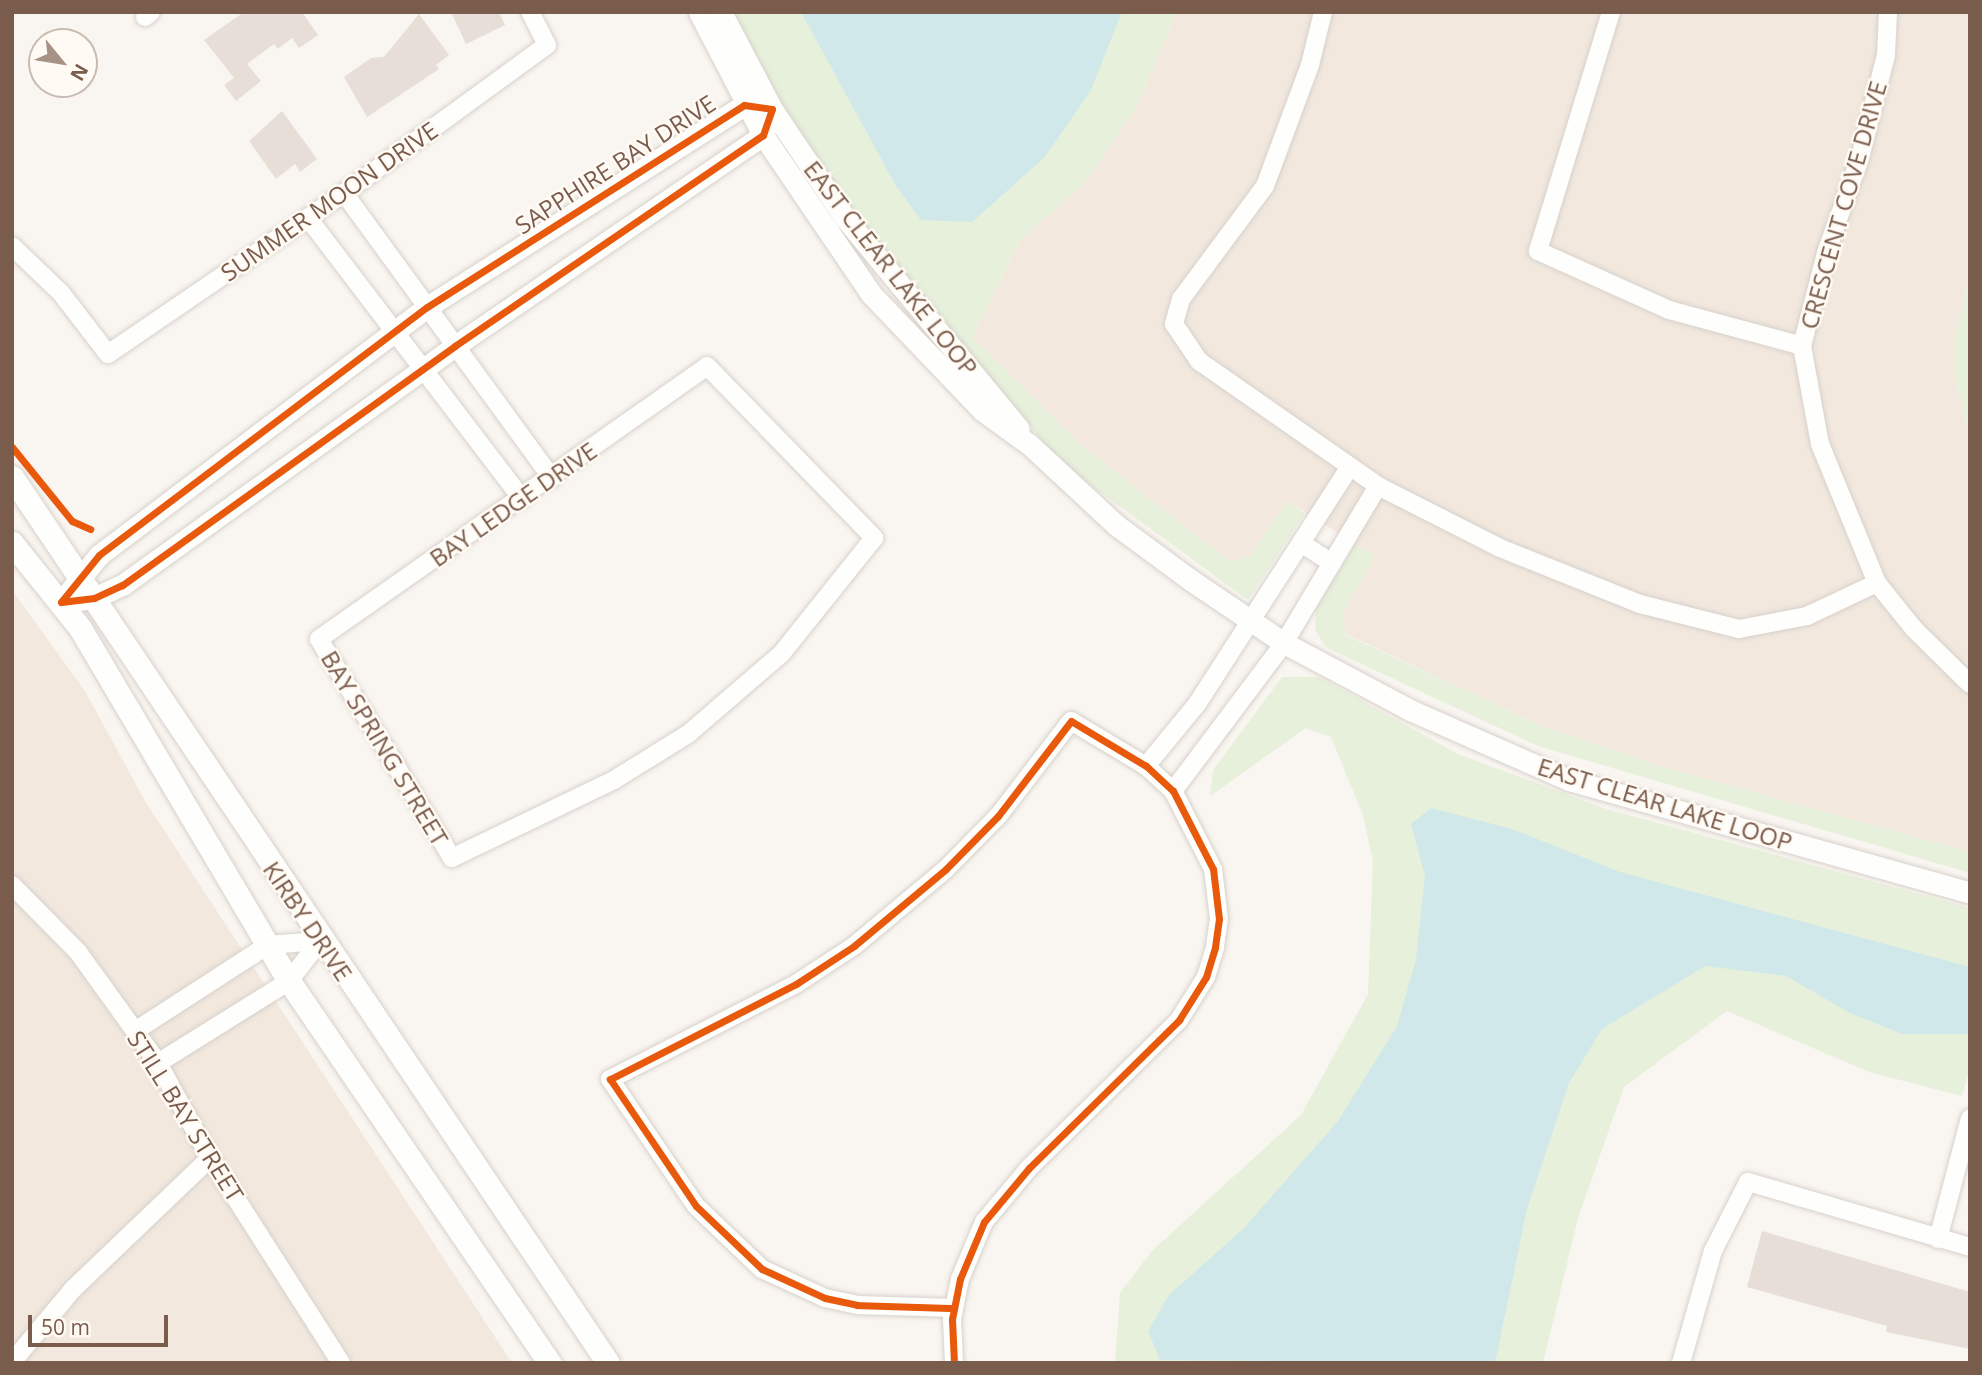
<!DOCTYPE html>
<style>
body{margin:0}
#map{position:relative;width:1982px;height:1375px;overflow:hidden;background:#f9f5f0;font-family:"Open Sans",sans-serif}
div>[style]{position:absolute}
.residential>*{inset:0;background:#f2e8de}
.green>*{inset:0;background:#e7f0db}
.water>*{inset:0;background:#d0e8ea}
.building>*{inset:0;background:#e6ded7}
.roads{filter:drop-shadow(0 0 2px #d7d1cb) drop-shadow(0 0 2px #d7d1cb)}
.minor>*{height:18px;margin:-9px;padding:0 9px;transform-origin:9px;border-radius:9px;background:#fefefd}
.tertiary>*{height:21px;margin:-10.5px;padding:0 10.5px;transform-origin:10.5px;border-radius:10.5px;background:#fefefd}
.secondary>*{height:23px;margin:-11.5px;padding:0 11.5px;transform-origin:11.5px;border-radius:11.5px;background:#fefefd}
.cycleway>*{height:7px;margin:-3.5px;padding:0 3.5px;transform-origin:3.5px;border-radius:3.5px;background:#e8590c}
span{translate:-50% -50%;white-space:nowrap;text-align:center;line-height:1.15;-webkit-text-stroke:5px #fffaf3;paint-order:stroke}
.street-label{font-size:24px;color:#7a5c4d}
.frame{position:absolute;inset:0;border:14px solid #7a5c4d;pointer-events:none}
.north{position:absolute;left:28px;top:28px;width:70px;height:70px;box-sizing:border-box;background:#fffaf3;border:2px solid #cabbb1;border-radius:50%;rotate:120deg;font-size:19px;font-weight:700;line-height:28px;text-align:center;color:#7a5c4d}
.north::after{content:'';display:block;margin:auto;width:24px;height:32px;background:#a69286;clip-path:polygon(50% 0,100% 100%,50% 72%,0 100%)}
.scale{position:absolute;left:28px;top:1315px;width:140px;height:32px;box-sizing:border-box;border:4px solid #7a5c4d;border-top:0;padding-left:9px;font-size:21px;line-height:24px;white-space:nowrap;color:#7a5c4d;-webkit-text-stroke:5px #fffaf3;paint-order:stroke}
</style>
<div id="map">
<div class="residential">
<i style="clip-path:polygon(1177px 12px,1970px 12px,1970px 271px,1956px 334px,1956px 380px,1970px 440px,1970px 852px,1659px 766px,1542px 726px,1346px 634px,1341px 615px,1374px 556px,1288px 501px,1250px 557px,1231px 562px,1083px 447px,972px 337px,1020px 240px,1082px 186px,1136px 108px)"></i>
<i style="clip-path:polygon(12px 590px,85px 691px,145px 801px,512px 1363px,12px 1363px)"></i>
</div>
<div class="green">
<i style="clip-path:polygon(730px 12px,1177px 12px,1136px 108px,1082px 186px,1020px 240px,972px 337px,1083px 447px,1231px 562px,1250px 557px,1288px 501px,1305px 513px,1248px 600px,1063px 465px,902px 278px,792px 127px)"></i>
<i style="clip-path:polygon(1970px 271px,1970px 440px,1956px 380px,1956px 334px)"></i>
<i style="clip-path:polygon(1355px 544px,1375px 556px,1342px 615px,1346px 635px,1542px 726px,1659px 766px,1970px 852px,1970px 873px,1538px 746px,1325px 647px,1315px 629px,1316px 609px)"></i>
<i style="clip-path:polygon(1282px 677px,1319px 677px,1458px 754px,1606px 809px,1970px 908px,1970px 1068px,1962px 1096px,1869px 1072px,1727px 1011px,1624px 1087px,1578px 1218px,1543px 1363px,1115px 1363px,1120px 1293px,1152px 1251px,1301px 1115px,1368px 994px,1373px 861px,1363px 815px,1331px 737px,1306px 728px,1210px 796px,1213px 770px)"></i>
</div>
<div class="water">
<i style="clip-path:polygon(801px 12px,1122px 12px,1091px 90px,1045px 157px,972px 222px,921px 220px,896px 186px)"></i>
<i style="clip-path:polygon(1431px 808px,1512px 829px,1620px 872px,1970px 967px,1970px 1034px,1902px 1034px,1850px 1013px,1786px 976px,1705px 966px,1602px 1029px,1569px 1083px,1527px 1209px,1495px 1363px,1160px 1360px,1148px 1331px,1169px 1295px,1244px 1228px,1338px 1121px,1397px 1026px,1416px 960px,1425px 876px,1411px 824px)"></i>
</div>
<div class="building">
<i style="clip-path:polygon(244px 12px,302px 12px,318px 35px,299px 48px,292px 38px,278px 49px,274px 44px,247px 64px,261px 81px,236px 101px,224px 85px,234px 78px,204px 40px)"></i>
<i style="clip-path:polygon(451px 12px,499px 12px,505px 25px,466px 44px)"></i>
<i style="clip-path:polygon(419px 14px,449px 55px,436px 65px,439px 69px,367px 117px,344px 77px,371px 58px,384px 57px)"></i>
<i style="clip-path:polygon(282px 111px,317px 159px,300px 172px,295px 164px,276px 179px,249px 141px)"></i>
<i style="clip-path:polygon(1762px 1231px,1970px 1292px,1970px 1349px,1886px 1332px,1887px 1326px,1747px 1287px)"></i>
</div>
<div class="roads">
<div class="minor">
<i style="left:1323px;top:12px;width:55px;rotate:103.8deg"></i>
<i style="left:1310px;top:65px;width:129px;rotate:110.4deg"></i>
<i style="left:1265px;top:186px;width:141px;rotate:126.6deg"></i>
<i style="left:1181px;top:299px;width:26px;rotate:106deg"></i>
<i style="left:1174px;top:324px;width:45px;rotate:56deg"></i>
<i style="left:1199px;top:361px;width:218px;rotate:34.9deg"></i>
<i style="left:1378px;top:486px;width:137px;rotate:26.9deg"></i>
<i style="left:1500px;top:548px;width:151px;rotate:21.8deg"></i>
<i style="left:1640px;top:604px;width:102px;rotate:14.2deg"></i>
<i style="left:1739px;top:629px;width:69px;rotate:-10.8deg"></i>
<i style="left:1807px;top:616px;width:77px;rotate:-25.2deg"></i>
<i style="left:1611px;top:12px;width:250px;rotate:107deg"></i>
<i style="left:1538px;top:251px;width:144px;rotate:24.2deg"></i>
<i style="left:1669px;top:310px;width:138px;rotate:15.1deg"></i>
<i style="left:1888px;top:12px;width:43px;rotate:92.7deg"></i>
<i style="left:1886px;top:55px;width:106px;rotate:104.2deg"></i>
<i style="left:1860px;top:158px;width:101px;rotate:109.7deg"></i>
<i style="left:1826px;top:253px;width:96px;rotate:104.5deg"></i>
<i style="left:1802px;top:346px;width:100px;rotate:79.6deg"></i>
<i style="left:1820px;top:444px;width:150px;rotate:67.7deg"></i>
<i style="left:1877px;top:583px;width:59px;rotate:51.2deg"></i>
<i style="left:1914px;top:629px;width:78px;rotate:44.5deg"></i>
<i style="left:145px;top:17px;width:8px;rotate:-40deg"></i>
<i style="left:344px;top:193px;width:353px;rotate:53.9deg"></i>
<i style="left:308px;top:218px;width:353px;rotate:52.7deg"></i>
<i style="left:12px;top:246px;width:68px;rotate:43.8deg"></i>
<i style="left:61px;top:293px;width:77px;rotate:52.4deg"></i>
<i style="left:108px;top:354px;width:286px;rotate:-34.3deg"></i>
<i style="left:344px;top:193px;width:251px;rotate:-36.1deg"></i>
<i style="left:547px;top:45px;width:37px;rotate:-117deg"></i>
<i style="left:707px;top:366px;width:240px;rotate:45.8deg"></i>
<i style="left:874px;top:538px;width:149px;rotate:128.7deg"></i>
<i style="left:781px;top:654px;width:123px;rotate:139.3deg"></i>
<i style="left:688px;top:734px;width:87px;rotate:148.1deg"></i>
<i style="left:614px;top:780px;width:180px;rotate:154.3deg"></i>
<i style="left:452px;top:858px;width:256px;rotate:-121.3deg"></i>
<i style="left:319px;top:639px;width:474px;rotate:-35.1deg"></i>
<i style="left:1301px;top:543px;width:37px;rotate:33deg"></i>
<i style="left:1146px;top:766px;width:80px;rotate:-50.6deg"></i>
<i style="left:1197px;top:704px;width:282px;rotate:-57.2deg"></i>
<i style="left:1173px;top:791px;width:185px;rotate:-53.1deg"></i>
<i style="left:1284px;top:643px;width:183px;rotate:-59.1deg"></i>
<i style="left:12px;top:885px;width:94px;rotate:45.4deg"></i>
<i style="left:78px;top:952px;width:137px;rotate:54.2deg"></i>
<i style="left:158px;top:1063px;width:108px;rotate:61.3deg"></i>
<i style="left:210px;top:1158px;width:243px;rotate:57.4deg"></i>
<i style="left:135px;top:1031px;width:158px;rotate:-32.9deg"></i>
<i style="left:268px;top:945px;width:52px;rotate:-4.4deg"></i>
<i style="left:158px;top:1063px;width:155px;rotate:-32deg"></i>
<i style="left:289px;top:981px;width:51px;rotate:-52.2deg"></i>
<i style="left:1938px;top:1239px;width:125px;rotate:-75.2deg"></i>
<i style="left:12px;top:1362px;width:95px;rotate:-50.1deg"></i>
<i style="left:73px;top:1289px;width:190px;rotate:-43.7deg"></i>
<i style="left:954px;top:1363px;width:44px;rotate:-92.6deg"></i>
<i style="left:952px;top:1319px;width:41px;rotate:-78.7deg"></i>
<i style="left:960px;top:1279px;width:62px;rotate:-67.2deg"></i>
<i style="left:984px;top:1222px;width:70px;rotate:-50.2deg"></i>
<i style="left:1029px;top:1168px;width:211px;rotate:-44.6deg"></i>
<i style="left:1179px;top:1020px;width:51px;rotate:-57.9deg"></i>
<i style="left:1206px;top:977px;width:31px;rotate:-73deg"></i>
<i style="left:1215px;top:947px;width:28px;rotate:-82deg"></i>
<i style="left:1219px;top:919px;width:50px;rotate:-96.8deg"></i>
<i style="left:1213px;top:869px;width:88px;rotate:-117.1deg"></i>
<i style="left:1173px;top:791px;width:37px;rotate:-137deg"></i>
<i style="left:1146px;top:766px;width:87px;rotate:-149deg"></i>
<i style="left:1071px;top:721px;width:120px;rotate:127.5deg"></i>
<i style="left:998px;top:816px;width:74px;rotate:134.5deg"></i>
<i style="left:946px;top:869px;width:120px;rotate:140.1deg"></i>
<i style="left:854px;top:946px;width:69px;rotate:146.8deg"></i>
<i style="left:796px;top:984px;width:209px;rotate:152.9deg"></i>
<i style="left:610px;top:1079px;width:153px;rotate:55.9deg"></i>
<i style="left:696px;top:1206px;width:91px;rotate:43.7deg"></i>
<i style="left:762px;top:1269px;width:69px;rotate:24.7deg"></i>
<i style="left:825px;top:1298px;width:33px;rotate:12deg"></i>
<i style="left:857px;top:1305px;width:97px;rotate:1.8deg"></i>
<i style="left:1681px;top:1363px;width:116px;rotate:-74.1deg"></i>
<i style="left:1713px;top:1251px;width:77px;rotate:-63.1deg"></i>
<i style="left:1748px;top:1182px;width:231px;rotate:16.3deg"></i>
</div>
<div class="tertiary">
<i style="left:699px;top:12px;width:139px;rotate:62.5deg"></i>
<i style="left:763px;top:135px;width:192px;rotate:55.8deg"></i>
<i style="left:871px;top:294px;width:162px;rotate:46.3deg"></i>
<i style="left:983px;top:411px;width:58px;rotate:35.9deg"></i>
<i style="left:1030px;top:445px;width:117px;rotate:42.9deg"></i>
<i style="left:1116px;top:525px;width:94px;rotate:36.4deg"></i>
<i style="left:1192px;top:581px;width:111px;rotate:34deg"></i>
<i style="left:1284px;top:643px;width:143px;rotate:28deg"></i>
<i style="left:1410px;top:710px;width:174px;rotate:23.8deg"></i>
<i style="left:1569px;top:780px;width:417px;rotate:15.7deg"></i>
<i style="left:721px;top:12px;width:110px;rotate:62.3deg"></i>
<i style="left:772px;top:109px;width:131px;rotate:56.2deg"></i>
<i style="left:845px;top:218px;width:273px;rotate:50.5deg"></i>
<i style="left:744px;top:105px;width:28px;rotate:8deg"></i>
<i style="left:772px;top:109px;width:28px;rotate:109deg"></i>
<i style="left:763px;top:135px;width:373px;rotate:145.6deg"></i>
<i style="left:455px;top:346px;width:410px;rotate:144.3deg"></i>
<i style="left:122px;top:585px;width:31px;rotate:155deg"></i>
<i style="left:94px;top:598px;width:33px;rotate:173deg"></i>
<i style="left:61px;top:602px;width:60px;rotate:-51deg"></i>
<i style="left:99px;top:555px;width:411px;rotate:-37.1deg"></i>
<i style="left:427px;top:307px;width:376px;rotate:-32.5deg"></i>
</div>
<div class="secondary">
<i style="left:12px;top:477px;width:1068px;rotate:56.07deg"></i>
<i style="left:12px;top:543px;width:109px;rotate:51.3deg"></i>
<i style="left:80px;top:628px;width:410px;rotate:59.4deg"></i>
<i style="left:289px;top:981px;width:463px;rotate:55.7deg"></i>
</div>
</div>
<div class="cycleway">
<i style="left:744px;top:105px;width:28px;rotate:8deg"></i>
<i style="left:772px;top:109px;width:28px;rotate:109deg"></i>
<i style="left:763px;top:135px;width:373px;rotate:145.6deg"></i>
<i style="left:455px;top:346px;width:410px;rotate:144.3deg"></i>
<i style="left:122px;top:585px;width:31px;rotate:155deg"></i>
<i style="left:94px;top:598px;width:33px;rotate:173deg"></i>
<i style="left:61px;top:602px;width:60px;rotate:-51deg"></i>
<i style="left:99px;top:555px;width:411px;rotate:-37.1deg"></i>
<i style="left:427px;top:307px;width:376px;rotate:-32.5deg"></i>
<i style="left:12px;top:447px;width:95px;rotate:51deg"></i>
<i style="left:72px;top:521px;width:20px;rotate:24deg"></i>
<i style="left:954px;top:1363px;width:44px;rotate:-92.6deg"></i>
<i style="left:952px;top:1319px;width:41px;rotate:-78.7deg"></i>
<i style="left:960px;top:1279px;width:62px;rotate:-67.2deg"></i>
<i style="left:984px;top:1222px;width:70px;rotate:-50.2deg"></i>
<i style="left:1029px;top:1168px;width:211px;rotate:-44.6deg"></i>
<i style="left:1179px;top:1020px;width:51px;rotate:-57.9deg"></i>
<i style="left:1206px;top:977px;width:31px;rotate:-73deg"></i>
<i style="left:1215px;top:947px;width:28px;rotate:-82deg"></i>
<i style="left:1219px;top:919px;width:50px;rotate:-96.8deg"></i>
<i style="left:1213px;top:869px;width:88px;rotate:-117.1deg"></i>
<i style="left:1173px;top:791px;width:37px;rotate:-137deg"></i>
<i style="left:1146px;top:766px;width:87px;rotate:-149deg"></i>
<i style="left:1071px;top:721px;width:120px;rotate:127.5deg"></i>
<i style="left:998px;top:816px;width:74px;rotate:134.5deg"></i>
<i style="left:946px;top:869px;width:120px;rotate:140.1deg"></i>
<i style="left:854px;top:946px;width:69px;rotate:146.8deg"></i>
<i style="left:796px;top:984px;width:209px;rotate:152.9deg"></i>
<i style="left:610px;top:1079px;width:153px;rotate:55.9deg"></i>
<i style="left:696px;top:1206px;width:91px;rotate:43.7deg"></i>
<i style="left:762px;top:1269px;width:69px;rotate:24.7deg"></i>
<i style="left:825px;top:1298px;width:33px;rotate:12deg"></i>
<i style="left:857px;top:1305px;width:97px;rotate:1.8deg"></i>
</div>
<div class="street-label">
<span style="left:615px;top:164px;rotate:-33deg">SAPPHIRE BAY DRIVE</span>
<span style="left:329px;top:201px;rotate:-35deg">SUMMER MOON DRIVE</span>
<span style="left:1843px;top:205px;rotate:-74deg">CRESCENT COVE DRIVE</span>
<span style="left:891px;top:268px;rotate:52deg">EAST CLEAR LAKE LOOP</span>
<span style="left:513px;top:504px;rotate:-35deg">BAY LEDGE DRIVE</span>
<span style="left:385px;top:748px;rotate:59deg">BAY SPRING STREET</span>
<span style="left:1665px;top:804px;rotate:17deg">EAST CLEAR LAKE LOOP</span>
<span style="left:308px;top:921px;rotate:56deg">KIRBY DRIVE</span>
<span style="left:186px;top:1116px;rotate:58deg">STILL BAY STREET</span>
</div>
<div class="frame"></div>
<div class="north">N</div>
<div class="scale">50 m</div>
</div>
